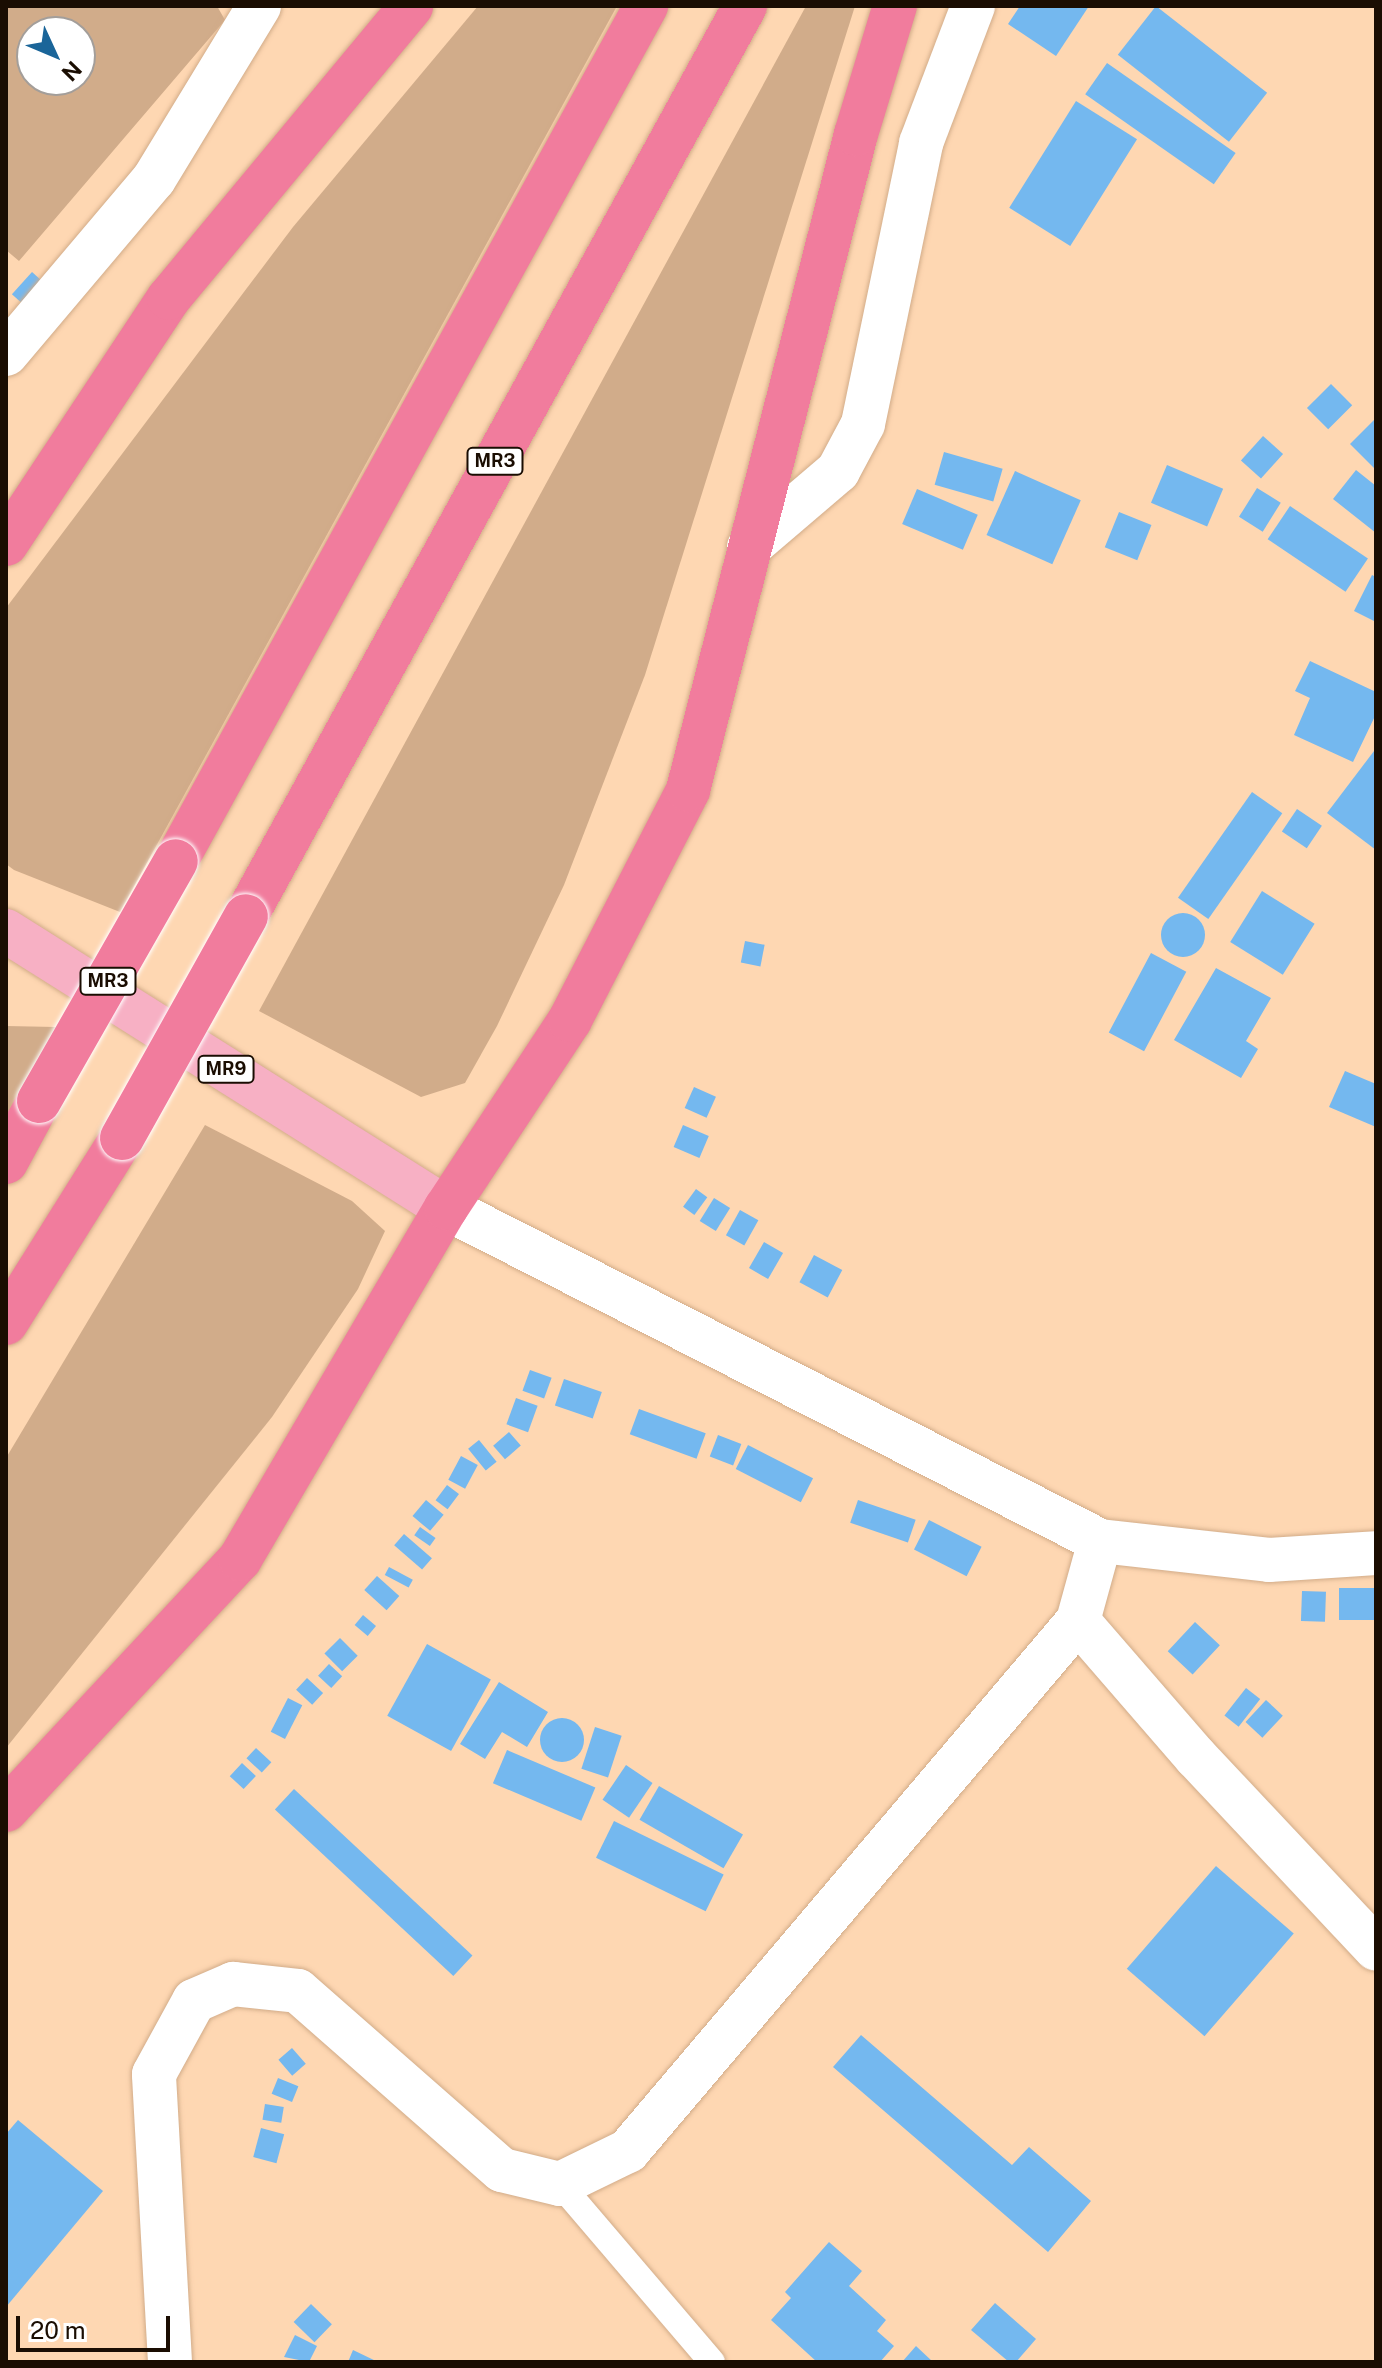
<!DOCTYPE html>
<style>
body{margin:0}
#map{position:relative;width:1382px;height:2368px;overflow:hidden;background:#fed7b2;font-family:"Public Sans",sans-serif}
div>[style]{position:absolute}
.green>*{inset:0;background:#d1ac8a}
.building>*{inset:0;background:#74b8ef;transform-origin:0 0}
.round{border-radius:50%}
.roads{filter:drop-shadow(0 0 2px #d2ac89) drop-shadow(0 0 2px #d2ac89)}
.lane>*{height:26px;margin:-13px;padding:0 13px;transform-origin:13px;border-radius:13px;background:#fff}
.street>*{height:44px;margin:-22px;padding:0 22px;transform-origin:22px;border-radius:22px;background:#fff}
.primary>*{height:44px;margin:-22px;padding:0 22px;transform-origin:22px;border-radius:22px;background:#f7b0c4}
.highway>*{height:44px;margin:-22px;padding:0 22px;transform-origin:22px;border-radius:22px;background:#f17c9d}
.bridges{filter:drop-shadow(0 0 2px #fff) drop-shadow(0 0 2px #fff)}
.highway-bridge>*{height:44px;margin:-22px;padding:0 22px;transform-origin:22px;border-radius:22px;background:#f17c9d}
span{translate:-50% -50%;white-space:nowrap;text-align:center;line-height:1.15;-webkit-text-stroke:6px #fff;paint-order:stroke}
.shield-label span{padding:2px 6px;background:#fff;border:2px solid;border-radius:6px;-webkit-text-stroke-width:0}
.shield-label{font-size:18px;color:#1a0d02;font-weight:700}
.frame{position:absolute;inset:0;border:8px solid #1a0d02;pointer-events:none}
.north{position:absolute;left:16px;top:16px;width:80px;height:80px;box-sizing:border-box;background:#fff;border:2px solid #a39e9a;border-radius:50%;rotate:134deg;font-size:22px;font-weight:700;line-height:32px;text-align:center;color:#1a0d02}
.north::after{content:'';display:block;margin:auto;width:28px;height:36px;background:#1a6599;clip-path:polygon(50% 0,100% 100%,50% 72%,0 100%)}
.scale{position:absolute;left:16px;top:2316px;width:154px;height:36px;box-sizing:border-box;border:4px solid #1a0d02;border-top:0;padding-left:10px;font-size:24px;line-height:28px;white-space:nowrap;color:#1a0d02;-webkit-text-stroke:6px #fff;paint-order:stroke}
</style>
<div id="map">
<div class="green">
<i style="clip-path:polygon(evenodd,6px 6px,217px 6px,225px 20px,19px 261px,6px 250px,6px 6px,32px 32px,80px 32px,80px 80px,32px 80px,32px 32px)"></i>
<i style="clip-path:polygon(478px 6px,617px 6px,120px 912px,14px 870px,6px 864px,6px 608px,293px 227px)"></i>
<i style="clip-path:polygon(806px 6px,855px 6px,645px 675px,564px 885px,497px 1026px,465px 1083px,421px 1097px,259px 1011px)"></i>
<i style="clip-path:polygon(6px 1026px,56px 1027px,6px 1117px)"></i>
<i style="clip-path:polygon(205px 1125px,352px 1201px,385px 1231px,358px 1289px,272px 1417px,6px 1748px,6px 1458px)"></i>
</div>
<div class="building">
<i style="clip-path:polygon(1020px 6px,1089px 6px,1056px 56px,1008px 24px)"></i>
<i style="left:1156px;top:6px;width:141px;height:62px;rotate:38deg"></i>
<i style="left:1107px;top:63px;width:157px;height:38px;rotate:35deg"></i>
<i style="left:1076px;top:101px;width:72px;height:126px;rotate:32deg"></i>
<i style="left:32px;top:272px;width:24px;height:30px;rotate:42deg"></i>
<i style="left:1331px;top:384px;width:30px;height:34px;rotate:45deg"></i>
<i style="clip-path:polygon(1376px 418px,1376px 470px,1350px 444px)"></i>
<i style="left:1263px;top:436px;width:27px;height:33px;rotate:42deg"></i>
<i style="left:944px;top:452px;width:61px;height:34px;rotate:16deg"></i>
<i style="left:1167px;top:465px;width:61px;height:41px;rotate:23deg"></i>
<i style="clip-path:polygon(1356px 470px,1376px 486px,1376px 533px,1333px 499px)"></i>
<i style="left:1015px;top:471px;width:72px;height:70px;rotate:24deg"></i>
<i style="left:1257px;top:488px;width:28px;height:34px;rotate:32deg"></i>
<i style="left:917px;top:489px;width:66px;height:38px;rotate:23deg"></i>
<i style="left:1290px;top:506px;width:94px;height:40px;rotate:34deg"></i>
<i style="left:1119px;top:512px;width:35px;height:38px;rotate:22deg"></i>
<i style="clip-path:polygon(1372px 575px,1376px 577px,1376px 622px,1354px 611px)"></i>
<i style="clip-path:polygon(1310px 661px,1376px 692px,1376px 714px,1353px 762px,1294px 735px,1310px 698px,1295px 691px)"></i>
<i style="clip-path:polygon(1374px 751px,1376px 753px,1376px 850px,1327px 813px)"></i>
<i style="left:1252px;top:792px;width:37px;height:129px;rotate:35deg"></i>
<i style="left:1297px;top:809px;width:30px;height:27px;rotate:34deg"></i>
<i style="left:1262px;top:891px;width:62px;height:60px;rotate:32deg"></i>
<i class="round" style="left:1161px;top:913px;width:44px;height:44px"></i>
<i style="left:745px;top:941px;width:20px;height:22px;rotate:11deg"></i>
<i style="left:1151px;top:953px;width:40px;height:90px;rotate:28deg"></i>
<i style="clip-path:polygon(1216px 968px,1271px 998px,1246px 1041px,1258px 1049px,1241px 1078px,1174px 1040px)"></i>
<i style="clip-path:polygon(1345px 1071px,1376px 1084px,1376px 1127px,1329px 1107px)"></i>
<i style="left:694px;top:1087px;width:24px;height:23px;rotate:24deg"></i>
<i style="left:683px;top:1125px;width:28px;height:24px;rotate:23deg"></i>
<i style="left:696px;top:1189px;width:14px;height:22px;rotate:36deg"></i>
<i style="left:714px;top:1198px;width:19px;height:27px;rotate:32deg"></i>
<i style="left:740px;top:1210px;width:21px;height:29px;rotate:29deg"></i>
<i style="left:764px;top:1242px;width:22px;height:30px;rotate:30deg"></i>
<i style="left:814px;top:1255px;width:32px;height:31px;rotate:28deg"></i>
<i style="left:530px;top:1370px;width:23px;height:22px;rotate:20deg"></i>
<i style="left:564px;top:1379px;width:40px;height:28px;rotate:19deg"></i>
<i style="left:516px;top:1398px;width:23px;height:28px;rotate:20deg"></i>
<i style="left:639px;top:1409px;width:71px;height:27px;rotate:20deg"></i>
<i style="left:509px;top:1432px;width:18px;height:21px;rotate:49deg"></i>
<i style="left:718px;top:1435px;width:25px;height:23px;rotate:21deg"></i>
<i style="left:479px;top:1440px;width:28px;height:14px;rotate:51deg"></i>
<i style="left:748px;top:1445px;width:73px;height:27px;rotate:27deg"></i>
<i style="left:461px;top:1456px;width:19px;height:27px;rotate:28deg"></i>
<i style="left:447px;top:1485px;width:15px;height:19px;rotate:37deg"></i>
<i style="left:426px;top:1500px;width:23px;height:21px;rotate:40deg"></i>
<i style="left:858px;top:1500px;width:61px;height:24px;rotate:19deg"></i>
<i style="left:929px;top:1520px;width:59px;height:33px;rotate:27deg"></i>
<i style="left:420px;top:1527px;width:19px;height:10px;rotate:35deg"></i>
<i style="left:404px;top:1534px;width:37px;height:15px;rotate:41deg"></i>
<i style="left:389px;top:1567px;width:27px;height:9px;rotate:28deg"></i>
<i style="left:377px;top:1576px;width:30px;height:19px;rotate:42deg"></i>
<i style="left:1339px;top:1588px;width:37px;height:32px"></i>
<i style="left:1302px;top:1591px;width:24px;height:30px;rotate:2deg"></i>
<i style="left:363px;top:1615px;width:17px;height:13px;rotate:40deg"></i>
<i style="left:1195px;top:1622px;width:34px;height:40px;rotate:43deg"></i>
<i style="left:340px;top:1638px;width:25px;height:22px;rotate:45deg"></i>
<i style="left:427px;top:1644px;width:73px;height:82px;rotate:29deg"></i>
<i style="left:329px;top:1664px;width:18px;height:16px;rotate:43deg"></i>
<i style="left:307px;top:1678px;width:22px;height:16px;rotate:43deg"></i>
<i style="clip-path:polygon(499px 1682px,548px 1712px,527px 1747px,502px 1732px,485px 1759px,460px 1744px)"></i>
<i style="left:1246px;top:1688px;width:18px;height:35px;rotate:38deg"></i>
<i style="left:288px;top:1698px;width:16px;height:38px;rotate:27deg"></i>
<i style="left:1266px;top:1700px;width:23px;height:30px;rotate:43deg"></i>
<i class="round" style="left:540px;top:1718px;width:44px;height:44px"></i>
<i style="left:595px;top:1727px;width:28px;height:44px;rotate:18deg"></i>
<i style="left:256px;top:1748px;width:21px;height:14px;rotate:43deg"></i>
<i style="left:507px;top:1750px;width:96px;height:36px;rotate:23deg"></i>
<i style="left:242px;top:1763px;width:19px;height:18px;rotate:43deg"></i>
<i style="left:626px;top:1765px;width:32px;height:42px;rotate:34deg"></i>
<i style="left:659px;top:1786px;width:97px;height:39px;rotate:30deg"></i>
<i style="left:294px;top:1789px;width:244px;height:28px;rotate:43deg"></i>
<i style="left:614px;top:1821px;width:122px;height:41px;rotate:26deg"></i>
<i style="left:1216px;top:1866px;width:103px;height:136px;rotate:41deg"></i>
<i style="clip-path:polygon(861px 2035px,1012px 2165px,1029px 2147px,1091px 2201px,1048px 2252px,833px 2067px)"></i>
<i style="left:292px;top:2048px;width:21px;height:18px;rotate:49deg"></i>
<i style="left:278px;top:2078px;width:22px;height:17px;rotate:22deg"></i>
<i style="left:265px;top:2104px;width:19px;height:16px;rotate:9deg"></i>
<i style="clip-path:polygon(18px 2120px,103px 2191px,6px 2307px,6px 2134px)"></i>
<i style="left:261px;top:2128px;width:24px;height:30px;rotate:15deg"></i>
<i style="clip-path:polygon(829px 2242px,862px 2271px,849px 2286px,886px 2320px,877px 2331px,894px 2346px,880px 2362px,817px 2362px,771px 2320px,791px 2298px,785px 2292px)"></i>
<i style="clip-path:polygon(995px 2303px,1036px 2339px,1016px 2362px,1009px 2362px,971px 2330px)"></i>
<i style="left:311px;top:2304px;width:29px;height:25px;rotate:44deg"></i>
<i style="clip-path:polygon(295px 2335px,317px 2346px,309px 2362px,284px 2357px)"></i>
<i style="clip-path:polygon(916px 2346px,933px 2362px,902px 2362px)"></i>
<i style="clip-path:polygon(353px 2350px,378px 2362px,348px 2362px)"></i>
</div>
<div class="roads">
<div class="lane">
<i style="left:560px;top:2184px;width:234px;rotate:49.5deg"></i>
</div>
<div class="street">
<i style="left:6px;top:354px;width:229px;rotate:-49.8deg"></i>
<i style="left:154px;top:179px;width:202px;rotate:-58.7deg"></i>
<i style="left:749px;top:547px;width:117px;rotate:-40.5deg"></i>
<i style="left:838px;top:471px;width:53px;rotate:-62deg"></i>
<i style="left:863px;top:424px;width:287px;rotate:-78.3deg"></i>
<i style="left:921px;top:143px;width:147px;rotate:-69.2deg"></i>
<i style="left:446px;top:1208px;width:734px;rotate:26.98deg"></i>
<i style="left:1100px;top:1541px;width:170px;rotate:6.4deg"></i>
<i style="left:1269px;top:1560px;width:107px;rotate:-3.7deg"></i>
<i style="left:1078px;top:1621px;width:180px;rotate:49.1deg"></i>
<i style="left:1196px;top:1757px;width:263px;rotate:46.8deg"></i>
<i style="left:170px;top:2362px;width:288px;rotate:-93.2deg"></i>
<i style="left:154px;top:2074px;width:83px;rotate:-61.3deg"></i>
<i style="left:194px;top:2001px;width:43px;rotate:-23.6deg"></i>
<i style="left:233px;top:1984px;width:65px;rotate:6.1deg"></i>
<i style="left:298px;top:1991px;width:271px;rotate:41.3deg"></i>
<i style="left:502px;top:2170px;width:60px;rotate:13.6deg"></i>
<i style="left:560px;top:2184px;width:76px;rotate:-25.9deg"></i>
<i style="left:628px;top:2151px;width:695px;rotate:-49.67deg"></i>
<i style="left:1078px;top:1621px;width:83px;rotate:-74.6deg"></i>
</div>
<div class="primary">
<i style="left:6px;top:931px;width:520px;rotate:32.19deg"></i>
</div>
<div class="highway">
<i style="left:6px;top:544px;width:295px;rotate:-56.5deg"></i>
<i style="left:169px;top:298px;width:379px;rotate:-50.3deg"></i>
<i style="left:176px;top:861px;width:976px;rotate:-61.2deg"></i>
<i style="left:246px;top:916px;width:1038px;rotate:-61.26deg"></i>
<i style="left:6px;top:1162px;width:69px;rotate:-61.6deg"></i>
<i style="left:6px;top:1323px;width:218px;rotate:-57.9deg"></i>
<i style="left:6px;top:1810px;width:343px;rotate:-47deg"></i>
<i style="left:240px;top:1559px;width:407px;rotate:-59.6deg"></i>
<i style="left:446px;top:1208px;width:225px;rotate:-56.6deg"></i>
<i style="left:570px;top:1020px;width:259px;rotate:-62.8deg"></i>
<i style="left:688px;top:790px;width:677px;rotate:-75.64deg"></i>
<i style="left:856px;top:134px;width:134px;rotate:-73.1deg"></i>
</div>
</div>
<div class="bridges">
<div class="highway-bridge">
<i style="left:39px;top:1101px;width:276px;rotate:-60.3deg"></i>
<i style="left:122px;top:1138px;width:254px;rotate:-60.8deg"></i>
</div>
</div>
<div class="shield-label">
<span style="left:495px;top:461px">MR3</span>
<span style="left:108px;top:981px">MR3</span>
<span style="left:226px;top:1069px">MR9</span>
</div>
<div class="frame"></div>
<div class="north">N</div>
<div class="scale">20 m</div>
</div>
